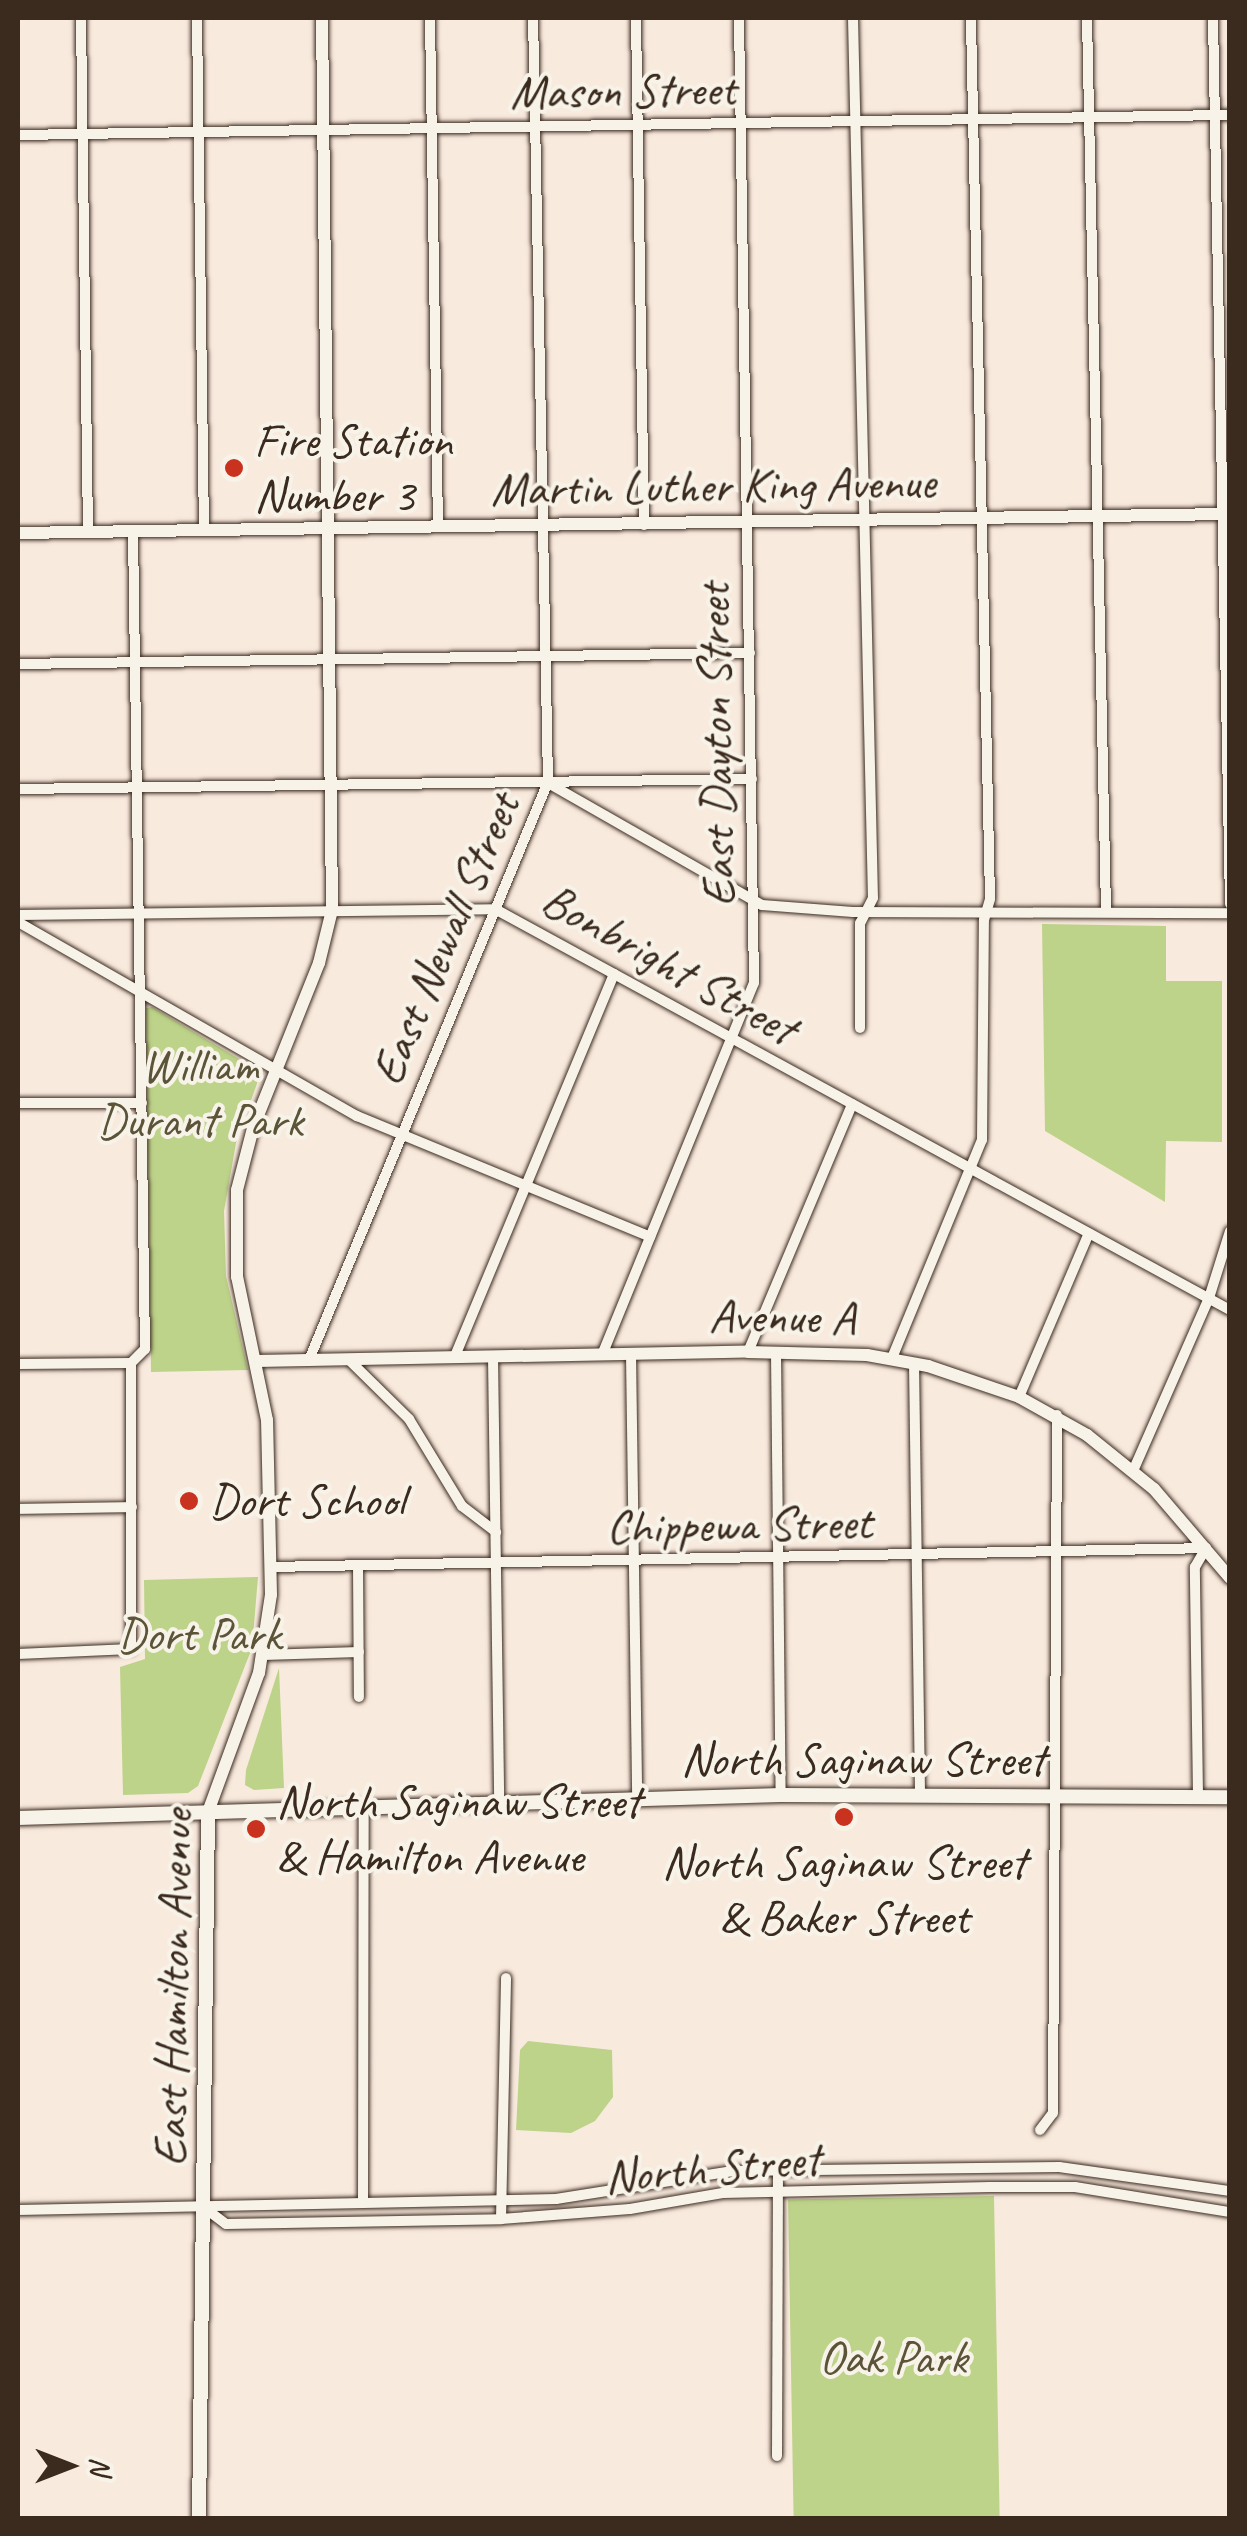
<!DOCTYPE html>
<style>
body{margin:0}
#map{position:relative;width:1247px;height:2536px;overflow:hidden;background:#f9eade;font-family:Caveat,sans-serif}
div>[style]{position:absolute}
.green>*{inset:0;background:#bdd389;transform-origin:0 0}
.roads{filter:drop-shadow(0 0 2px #3b2a1e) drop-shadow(0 0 2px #3b2a1e)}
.minor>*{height:10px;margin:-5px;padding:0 5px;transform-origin:5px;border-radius:5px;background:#f7f3e8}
.tertiary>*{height:12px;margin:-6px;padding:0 6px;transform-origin:6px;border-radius:6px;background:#f7f3e8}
.secondary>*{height:14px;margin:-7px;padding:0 7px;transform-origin:7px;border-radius:7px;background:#f7f3e8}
.dots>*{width:28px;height:28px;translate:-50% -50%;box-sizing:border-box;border:5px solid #f7f3e8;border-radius:50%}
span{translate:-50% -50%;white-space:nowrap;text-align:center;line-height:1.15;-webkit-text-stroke:8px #f7f3e8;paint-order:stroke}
.street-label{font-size:48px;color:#3b2a1e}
.poi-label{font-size:48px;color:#3b2a1e}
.left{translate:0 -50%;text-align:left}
.park-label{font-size:48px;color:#5c5439}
.frame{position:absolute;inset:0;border:20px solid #3b2a1e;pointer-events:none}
.north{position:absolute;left:20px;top:2416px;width:100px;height:100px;-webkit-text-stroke:8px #f7f3e8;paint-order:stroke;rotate:90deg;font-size:28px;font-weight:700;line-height:40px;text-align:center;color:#3b2a1e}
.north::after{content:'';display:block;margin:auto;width:35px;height:45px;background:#3b2a1e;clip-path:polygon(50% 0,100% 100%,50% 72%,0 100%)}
</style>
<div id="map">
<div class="green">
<i style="clip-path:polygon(1042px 924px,1166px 926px,1166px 981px,1222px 981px,1222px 1142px,1166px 1141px,1165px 1202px,1045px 1131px)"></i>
<i style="clip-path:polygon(152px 1007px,261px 1072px,236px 1143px,224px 1211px,226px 1276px,248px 1370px,151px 1372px,146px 1008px)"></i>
<i style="clip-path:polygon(258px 1577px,252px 1648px,198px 1786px,188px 1793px,123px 1795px,120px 1667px,145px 1659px,144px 1580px)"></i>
<i style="clip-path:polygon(279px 1668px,284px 1788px,254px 1790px,245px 1785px,246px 1770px)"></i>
<i style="clip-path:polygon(528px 2041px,612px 2050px,613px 2097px,595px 2121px,571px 2133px,516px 2130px,520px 2050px)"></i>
<i style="left:994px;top:2196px;width:322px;height:206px;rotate:89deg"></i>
</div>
<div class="roads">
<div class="minor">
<i style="left:81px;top:18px;width:514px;rotate:89.22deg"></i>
<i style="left:197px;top:18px;width:513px;rotate:89.22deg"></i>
<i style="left:430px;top:18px;width:509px;rotate:89.1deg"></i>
<i style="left:636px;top:18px;width:507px;rotate:89.1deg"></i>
<i style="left:853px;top:18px;width:880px;rotate:88.7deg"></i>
<i style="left:873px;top:898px;width:28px;rotate:117deg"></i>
<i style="left:860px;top:923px;width:105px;rotate:90deg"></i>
<i style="left:1087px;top:18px;width:894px;rotate:88.78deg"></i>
<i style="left:1213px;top:18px;width:886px;rotate:88.9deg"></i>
<i style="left:18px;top:135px;width:1212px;rotate:-0.95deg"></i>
<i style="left:18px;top:664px;width:732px;rotate:-0.86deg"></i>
<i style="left:548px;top:783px;width:246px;rotate:29.7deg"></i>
<i style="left:762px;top:905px;width:91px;rotate:4.4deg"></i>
<i style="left:853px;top:912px;width:377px;rotate:0.2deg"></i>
<i style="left:18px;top:789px;width:734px;rotate:-0.78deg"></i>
<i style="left:18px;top:915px;width:477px;rotate:-0.7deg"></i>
<i style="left:495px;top:909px;width:837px;rotate:28.62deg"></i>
<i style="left:18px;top:922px;width:391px;rotate:29.8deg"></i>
<i style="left:357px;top:1116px;width:317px;rotate:22.4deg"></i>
<i style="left:18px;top:1103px;width:124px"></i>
<i style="left:748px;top:1352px;width:269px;rotate:-67.2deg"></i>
<i style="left:776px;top:1352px;width:443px;rotate:89.4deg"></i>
<i style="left:631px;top:1354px;width:446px;rotate:89.2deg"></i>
<i style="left:602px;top:1355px;width:402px;rotate:-67.8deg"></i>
<i style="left:754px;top:983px;width:965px;rotate:-90.89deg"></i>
<i style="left:455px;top:1356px;width:414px;rotate:-67.4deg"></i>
<i style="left:493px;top:1357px;width:447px;rotate:89.2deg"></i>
<i style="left:892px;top:1358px;width:236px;rotate:-67.6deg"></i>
<i style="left:982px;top:1140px;width:220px;rotate:-89.5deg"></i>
<i style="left:984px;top:920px;width:22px;rotate:-74deg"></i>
<i style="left:990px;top:899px;width:881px;rotate:-91.24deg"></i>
<i style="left:348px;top:1359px;width:86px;rotate:44.5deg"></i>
<i style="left:409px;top:1419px;width:102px;rotate:58.7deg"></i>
<i style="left:462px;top:1506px;width:43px;rotate:37.4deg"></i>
<i style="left:309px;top:1360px;width:625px;rotate:-67.54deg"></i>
<i style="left:548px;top:782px;width:764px;rotate:-91.12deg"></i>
<i style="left:914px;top:1363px;width:432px;rotate:89.2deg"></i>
<i style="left:18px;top:1364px;width:113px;rotate:-0.5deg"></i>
<i style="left:131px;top:1363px;width:20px;rotate:-45deg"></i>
<i style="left:145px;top:1349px;width:817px;rotate:-90.84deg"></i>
<i style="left:1019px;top:1397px;width:178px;rotate:-66.9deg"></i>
<i style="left:1133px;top:1471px;width:189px;rotate:-66.3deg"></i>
<i style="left:1209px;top:1298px;width:70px;rotate:-72.6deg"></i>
<i style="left:18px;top:1509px;width:114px;rotate:-1deg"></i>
<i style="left:358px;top:1565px;width:132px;rotate:89.6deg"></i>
<i style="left:271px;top:1567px;width:935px;rotate:-1.16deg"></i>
<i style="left:18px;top:1654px;width:113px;rotate:-2.5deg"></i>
<i style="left:131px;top:1649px;width:286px;rotate:-90deg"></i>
<i style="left:263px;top:1655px;width:96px;rotate:-1.8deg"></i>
<i style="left:1198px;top:1796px;width:229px;rotate:-90.8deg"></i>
<i style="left:1195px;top:1567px;width:22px;rotate:-60deg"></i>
<i style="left:1040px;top:2130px;width:21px;rotate:-53deg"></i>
<i style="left:1053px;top:2113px;width:698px;rotate:-89.67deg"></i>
<i style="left:363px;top:2202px;width:394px;rotate:-89.9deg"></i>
<i style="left:206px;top:2209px;width:25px;rotate:37deg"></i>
<i style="left:226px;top:2224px;width:275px;rotate:-1deg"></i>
<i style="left:501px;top:2219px;width:129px;rotate:-4.4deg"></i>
<i style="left:630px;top:2209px;width:94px;rotate:-9.8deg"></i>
<i style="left:723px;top:2193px;width:267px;rotate:-1.3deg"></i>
<i style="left:990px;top:2187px;width:85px"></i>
<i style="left:1075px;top:2187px;width:157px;rotate:9.2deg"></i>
<i style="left:18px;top:2210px;width:538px;rotate:-1.17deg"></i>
<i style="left:556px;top:2199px;width:179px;rotate:-9deg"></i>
<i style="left:733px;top:2171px;width:326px;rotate:-0.7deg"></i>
<i style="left:1059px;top:2167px;width:173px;rotate:8deg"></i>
<i style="left:501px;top:2219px;width:241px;rotate:-88.8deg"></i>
<i style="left:777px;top:2456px;width:285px;rotate:-89.8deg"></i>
</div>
<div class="tertiary">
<i style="left:18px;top:533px;width:1212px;rotate:-0.9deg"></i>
<i style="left:257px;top:1361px;width:491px;rotate:-1.1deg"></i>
<i style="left:748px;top:1352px;width:119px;rotate:1.4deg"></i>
<i style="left:867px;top:1355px;width:62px;rotate:10.2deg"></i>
<i style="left:928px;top:1366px;width:96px;rotate:18.8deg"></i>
<i style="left:1019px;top:1397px;width:78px;rotate:29.2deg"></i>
<i style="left:1087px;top:1435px;width:86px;rotate:38.9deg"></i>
<i style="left:1154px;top:1489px;width:117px;rotate:49.5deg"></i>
<i style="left:208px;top:1812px;width:148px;rotate:-69.9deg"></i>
<i style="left:259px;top:1673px;width:79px;rotate:-81.3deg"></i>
<i style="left:271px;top:1595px;width:175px;rotate:-91.3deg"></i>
<i style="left:267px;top:1420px;width:146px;rotate:-101.8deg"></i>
<i style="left:237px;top:1277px;width:87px;rotate:-90deg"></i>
<i style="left:237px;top:1190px;width:64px;rotate:-75.5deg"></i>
<i style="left:253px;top:1128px;width:178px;rotate:-68.2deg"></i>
<i style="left:319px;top:963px;width:55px;rotate:-76.2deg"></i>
<i style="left:332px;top:910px;width:892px;rotate:-90.64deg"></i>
</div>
<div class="secondary">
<i style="left:18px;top:1818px;width:763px;rotate:-1.73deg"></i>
<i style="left:781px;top:1795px;width:449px;rotate:0.3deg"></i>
<i style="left:199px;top:2518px;width:706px;rotate:-89.27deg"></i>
</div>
</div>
<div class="dots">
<i style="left:234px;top:468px;background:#c8321e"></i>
<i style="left:189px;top:1501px;background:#c8321e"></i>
<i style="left:844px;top:1817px;background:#c8321e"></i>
<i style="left:256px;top:1829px;background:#c8321e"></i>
</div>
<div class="street-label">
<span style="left:623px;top:91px;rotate:-1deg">Mason Street</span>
<span style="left:713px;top:486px;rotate:-1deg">Martin Luther King Avenue</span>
<span style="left:716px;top:745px;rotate:-91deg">East Dayton Street</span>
<span style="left:445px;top:939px;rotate:-67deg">East Newall Street</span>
<span style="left:669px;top:964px;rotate:29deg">Bonbright Street</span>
<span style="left:782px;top:1317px;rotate:1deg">Avenue A</span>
<span style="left:739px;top:1525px;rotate:-1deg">Chippewa Street</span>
<span style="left:863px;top:1760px">North Saginaw Street</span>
<span style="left:173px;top:1988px;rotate:-89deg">East Hamilton Avenue</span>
<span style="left:712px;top:2168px;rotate:-5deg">North Street</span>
</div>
<div class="poi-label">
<span class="left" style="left:254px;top:468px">Fire Station<br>Number 3</span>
<span class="left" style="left:209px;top:1501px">Dort School</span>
<span class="left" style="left:276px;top:1829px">North Saginaw Street<br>&amp; Hamilton Avenue</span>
<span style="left:844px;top:1890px">North Saginaw Street<br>&amp; Baker Street</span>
</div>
<div class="park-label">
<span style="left:200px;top:1093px">William<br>Durant Park</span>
<span style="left:199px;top:1635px">Dort Park</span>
<span style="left:893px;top:2358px">Oak Park</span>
</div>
<div class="frame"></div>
<div class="north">N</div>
</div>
